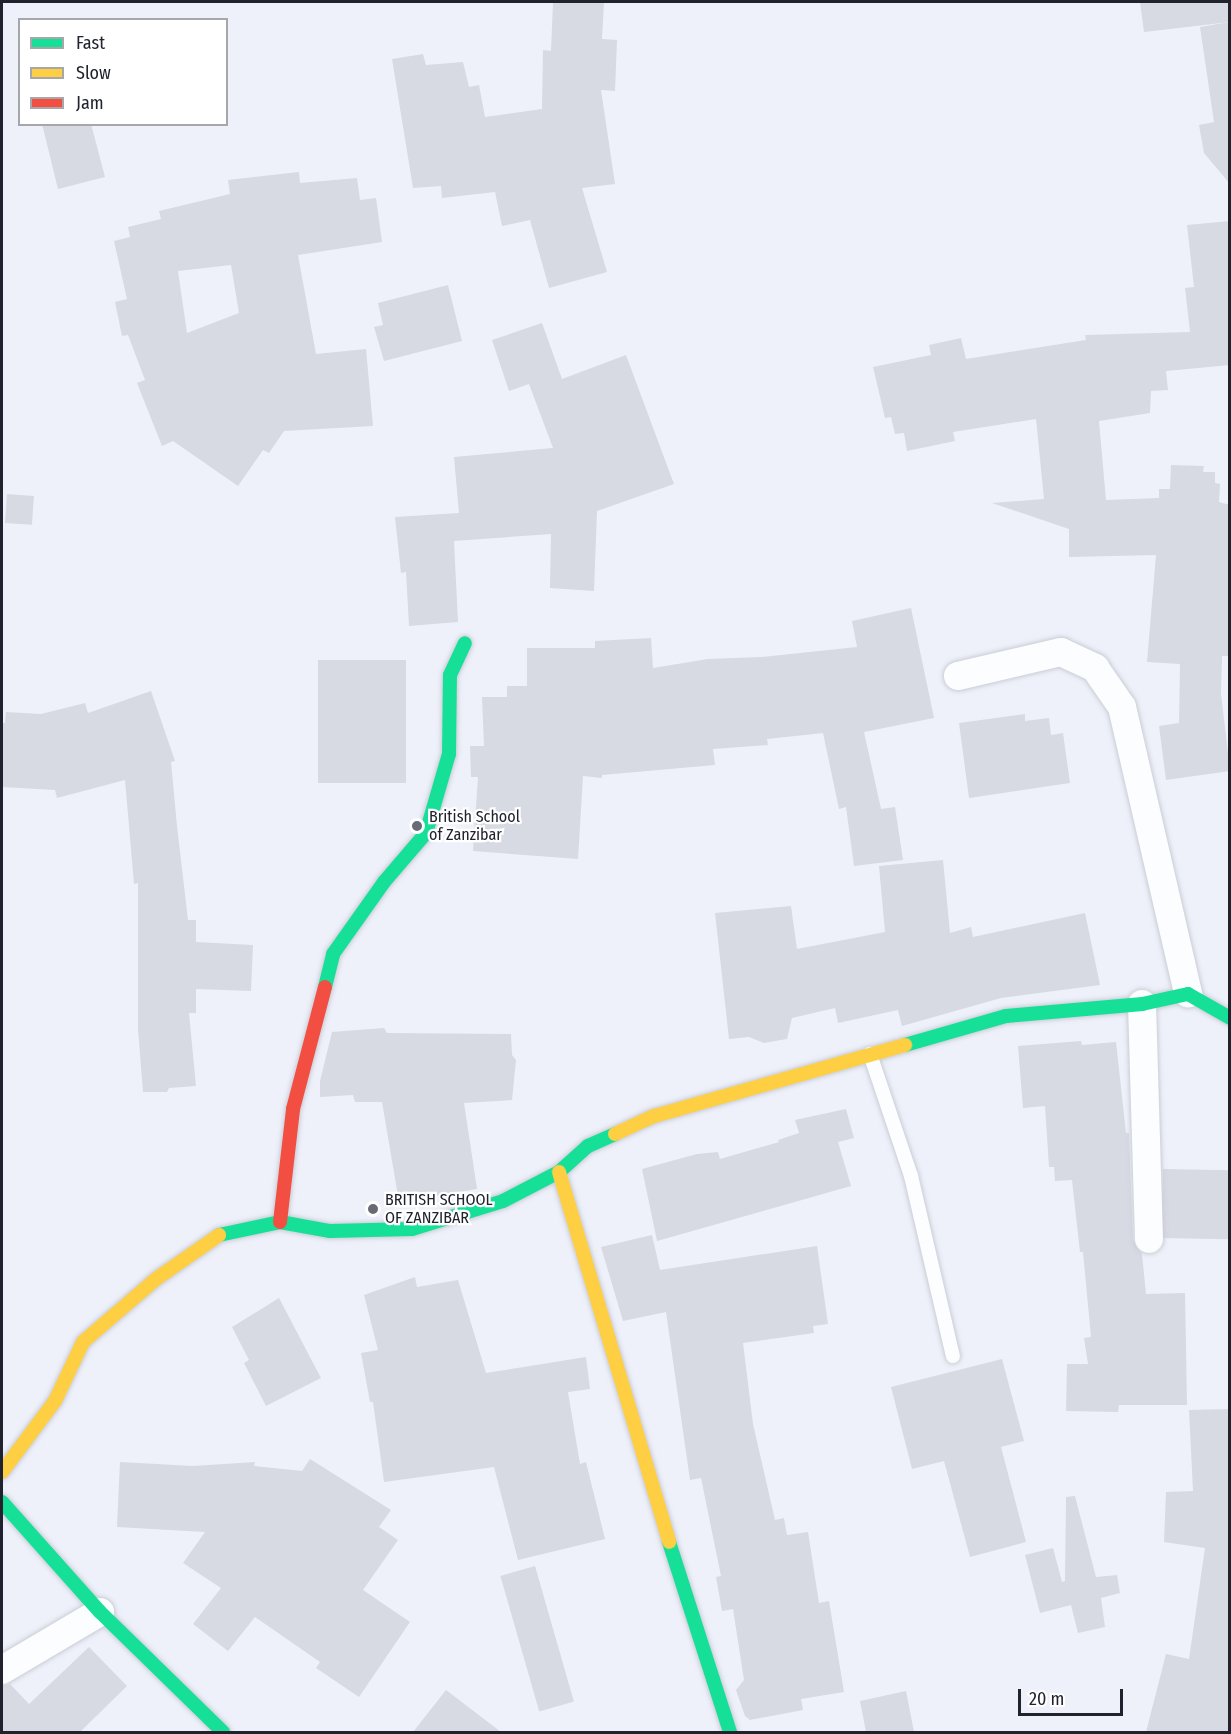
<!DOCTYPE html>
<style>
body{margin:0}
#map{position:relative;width:1231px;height:1734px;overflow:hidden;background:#eef1fa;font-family:"Fira Sans Condensed",sans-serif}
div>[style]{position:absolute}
.building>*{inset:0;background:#d7d9e3;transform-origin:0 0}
.roads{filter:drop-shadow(0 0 2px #cacdd6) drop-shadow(0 0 2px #cacdd6)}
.lane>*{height:14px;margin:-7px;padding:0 7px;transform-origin:7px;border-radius:7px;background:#fcfdfe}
.street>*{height:28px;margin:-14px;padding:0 14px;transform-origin:14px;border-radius:14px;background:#fcfdfe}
.fast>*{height:14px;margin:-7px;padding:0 7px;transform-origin:7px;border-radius:7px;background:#16e098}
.slow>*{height:14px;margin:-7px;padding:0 7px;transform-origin:7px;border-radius:7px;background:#ffcf43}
.jam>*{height:14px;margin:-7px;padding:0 7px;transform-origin:7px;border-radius:7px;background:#f24e42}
.dots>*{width:16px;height:16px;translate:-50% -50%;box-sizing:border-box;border:3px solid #fff;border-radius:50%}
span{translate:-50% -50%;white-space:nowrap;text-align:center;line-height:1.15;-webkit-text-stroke:4.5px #fff;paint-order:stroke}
.poi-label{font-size:16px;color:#20232d}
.left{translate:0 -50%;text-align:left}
.frame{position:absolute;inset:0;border:3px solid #20232d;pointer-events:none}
.legend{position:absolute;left:18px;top:18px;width:210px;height:108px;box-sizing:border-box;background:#fff;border:2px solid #a6a7ab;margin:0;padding:8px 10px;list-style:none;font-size:18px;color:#20232d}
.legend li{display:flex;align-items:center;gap:12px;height:30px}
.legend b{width:30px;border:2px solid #a6a7ab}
.scale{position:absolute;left:1018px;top:1689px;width:105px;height:27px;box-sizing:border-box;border:3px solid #20232d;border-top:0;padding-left:8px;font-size:18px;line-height:21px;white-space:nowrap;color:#20232d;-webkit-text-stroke:4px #fff;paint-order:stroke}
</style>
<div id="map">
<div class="building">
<i style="clip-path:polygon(553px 2px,604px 2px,602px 39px,617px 40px,615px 91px,601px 90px,615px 184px,582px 188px,607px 272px,549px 288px,530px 220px,502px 226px,495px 192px,442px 198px,441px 186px,413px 188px,392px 59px,423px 54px,426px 65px,463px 62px,469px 87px,479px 85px,485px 117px,542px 109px,543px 50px,551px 51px)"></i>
<i style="clip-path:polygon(1140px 2px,1230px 2px,1230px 22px,1144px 32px)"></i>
<i style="clip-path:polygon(1230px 22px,1230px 184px,1204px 153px,1199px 125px,1214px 122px,1200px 27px)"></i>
<i style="clip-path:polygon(42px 124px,91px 124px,105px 177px,58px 189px)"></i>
<i style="clip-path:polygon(evenodd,299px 172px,300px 183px,357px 178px,360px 200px,376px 198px,382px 242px,298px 255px,316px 354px,366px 349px,373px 426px,284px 431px,269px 453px,263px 450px,238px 486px,173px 441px,162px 446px,137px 383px,145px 380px,128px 335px,122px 336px,115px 302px,127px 299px,114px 241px,130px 237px,128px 227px,161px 219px,159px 211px,230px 194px,228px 180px,299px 172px,231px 265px,239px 313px,187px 333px,178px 271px,231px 265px)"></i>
<i style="clip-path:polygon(1230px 221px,1230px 365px,1166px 371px,1168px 390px,1151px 391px,1150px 413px,1099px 421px,1106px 500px,1159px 498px,1159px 489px,1170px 489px,1171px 465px,1204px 466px,1203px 472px,1215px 472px,1215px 483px,1220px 484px,1219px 502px,1230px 505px,1230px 656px,1222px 656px,1221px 693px,1230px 771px,1166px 780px,1159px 726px,1179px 723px,1180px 664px,1147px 662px,1156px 555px,1069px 557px,1069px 529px,992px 503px,1044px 499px,1036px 419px,953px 432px,955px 441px,907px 451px,904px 433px,895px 434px,891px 417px,885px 418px,873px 367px,931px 355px,929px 345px,961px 338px,966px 359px,1086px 340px,1085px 335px,1190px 332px,1185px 288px,1194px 287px,1187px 225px)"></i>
<i style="clip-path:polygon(448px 285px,462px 341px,384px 361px,374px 327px,383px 325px,378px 303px)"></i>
<i style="clip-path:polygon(542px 323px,562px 379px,626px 355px,674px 484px,597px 511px,594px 591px,550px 588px,551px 534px,454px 541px,458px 622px,409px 626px,406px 572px,401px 573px,395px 517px,459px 513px,454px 457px,553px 448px,529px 384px,509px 391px,492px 340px)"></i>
<i style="left:7px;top:494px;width:27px;height:29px;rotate:4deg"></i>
<i style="clip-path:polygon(911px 608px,934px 718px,864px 732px,881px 809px,895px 807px,903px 860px,854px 866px,846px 807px,839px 809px,823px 733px,767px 739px,768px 745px,713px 749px,715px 765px,602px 775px,602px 778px,583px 776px,578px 859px,473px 851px,478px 777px,471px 777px,470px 746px,484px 746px,482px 697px,507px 697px,507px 686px,527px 686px,527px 648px,595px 648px,595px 641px,651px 638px,653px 668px,708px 659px,761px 657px,857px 647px,852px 621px)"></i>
<i style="left:318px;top:660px;width:88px;height:123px"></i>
<i style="clip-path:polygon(151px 691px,175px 761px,171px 762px,177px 826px,188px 920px,196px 920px,196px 942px,253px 945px,251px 991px,196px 989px,196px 1013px,189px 1013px,196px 1086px,169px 1088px,167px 1092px,143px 1092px,138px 1029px,138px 883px,134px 884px,125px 780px,57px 798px,55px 790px,2px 787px,2px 723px,5px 723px,6px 712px,41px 714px,85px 703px,88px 713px)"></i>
<i style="clip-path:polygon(1025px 714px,1025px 721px,1049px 718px,1051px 735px,1063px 733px,1070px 783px,969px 798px,959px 723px)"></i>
<i style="clip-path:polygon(943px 860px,950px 933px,971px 927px,973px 937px,1085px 913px,1100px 985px,1001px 998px,902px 1026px,898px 1010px,838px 1023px,835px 1008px,792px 1018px,787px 1039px,764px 1043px,749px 1037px,729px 1039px,715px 913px,791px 906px,797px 949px,885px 932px,879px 866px)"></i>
<i style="clip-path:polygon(384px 1028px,387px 1033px,511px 1034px,512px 1055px,516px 1060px,512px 1100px,464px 1103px,477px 1189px,399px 1202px,382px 1102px,355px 1102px,353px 1095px,320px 1097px,320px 1081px,332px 1032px)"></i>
<i style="clip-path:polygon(1081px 1041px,1082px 1045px,1116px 1042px,1126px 1133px,1129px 1133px,1133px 1240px,1142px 1254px,1146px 1294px,1185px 1293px,1187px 1405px,1119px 1405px,1118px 1412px,1066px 1411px,1067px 1364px,1088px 1364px,1084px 1338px,1091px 1337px,1083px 1252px,1080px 1252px,1072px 1180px,1055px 1181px,1054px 1167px,1049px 1167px,1045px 1106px,1023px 1108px,1018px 1046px)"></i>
<i style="clip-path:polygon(846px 1109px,854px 1138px,838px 1142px,851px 1186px,657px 1241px,642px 1169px,697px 1154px,718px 1152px,720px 1159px,779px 1142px,778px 1140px,799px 1133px,795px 1120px)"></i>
<i style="left:1163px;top:1169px;width:67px;height:69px;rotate:1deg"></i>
<i style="clip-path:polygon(652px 1235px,660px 1270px,817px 1246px,828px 1324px,813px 1326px,814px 1333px,743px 1343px,753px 1424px,775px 1520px,784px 1518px,787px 1535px,808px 1532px,819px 1603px,829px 1601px,844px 1692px,801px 1699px,803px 1710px,750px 1720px,745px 1716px,736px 1690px,744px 1680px,733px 1609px,722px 1611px,716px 1577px,721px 1576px,701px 1478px,690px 1480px,666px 1312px,623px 1321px,601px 1247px)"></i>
<i style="clip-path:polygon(415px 1277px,417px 1287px,458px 1280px,486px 1373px,586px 1357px,590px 1389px,568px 1392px,580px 1464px,586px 1462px,605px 1539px,518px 1560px,494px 1467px,384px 1482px,373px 1402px,370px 1402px,361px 1353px,378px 1350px,364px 1295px)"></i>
<i style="clip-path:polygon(279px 1298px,321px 1378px,266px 1406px,244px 1363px,249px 1360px,232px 1327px)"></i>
<i style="clip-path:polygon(1002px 1359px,1024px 1441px,1001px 1447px,1026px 1542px,970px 1557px,944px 1461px,912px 1469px,891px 1387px)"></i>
<i style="clip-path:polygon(1230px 1409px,1230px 1732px,1146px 1732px,1166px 1654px,1189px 1659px,1205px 1548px,1164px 1542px,1166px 1492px,1193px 1491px,1189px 1410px)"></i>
<i style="clip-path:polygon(310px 1459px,391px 1510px,379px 1527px,398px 1540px,363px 1590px,410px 1622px,359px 1697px,316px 1668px,320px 1662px,255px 1617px,228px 1651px,193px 1624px,221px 1588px,183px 1563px,205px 1532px,117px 1527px,120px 1462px,193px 1466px,255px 1462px,254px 1466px,302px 1471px)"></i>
<i style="clip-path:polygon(1075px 1496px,1096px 1577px,1117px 1575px,1120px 1593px,1101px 1598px,1105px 1627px,1078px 1633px,1071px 1605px,1040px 1613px,1025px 1555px,1053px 1548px,1062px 1582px,1065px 1581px,1066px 1497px)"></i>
<i style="left:535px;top:1566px;width:141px;height:36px;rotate:74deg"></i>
<i style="clip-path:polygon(89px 1647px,127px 1686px,80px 1732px,2px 1732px,2px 1686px,10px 1684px,29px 1704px)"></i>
<i style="clip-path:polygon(446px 1690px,501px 1732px,413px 1732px)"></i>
<i style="clip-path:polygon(906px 1691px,914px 1732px,866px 1732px,860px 1701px)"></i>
</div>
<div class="roads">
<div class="lane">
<i style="left:870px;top:1054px;width:129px;rotate:71.4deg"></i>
<i style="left:911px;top:1176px;width:185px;rotate:76.9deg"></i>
</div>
<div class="street">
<i style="left:958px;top:676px;width:106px;rotate:-13.1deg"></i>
<i style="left:1061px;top:652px;width:38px;rotate:25deg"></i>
<i style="left:1095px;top:668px;width:47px;rotate:55.3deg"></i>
<i style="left:1122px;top:707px;width:294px;rotate:77deg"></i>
<i style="left:1142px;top:1004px;width:235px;rotate:88.3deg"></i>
<i style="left:2px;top:1670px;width:114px;rotate:-30.6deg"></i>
</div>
<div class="fast">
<i style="left:325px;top:987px;width:34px;rotate:-76deg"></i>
<i style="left:333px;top:954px;width:88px;rotate:-54.7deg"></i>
<i style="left:384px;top:882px;width:65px;rotate:-49.4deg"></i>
<i style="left:426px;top:833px;width:82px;rotate:-73.8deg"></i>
<i style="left:449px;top:754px;width:79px;rotate:-89.3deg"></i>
<i style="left:450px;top:675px;width:35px;rotate:-65deg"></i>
<i style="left:905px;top:1045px;width:105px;rotate:-16deg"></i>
<i style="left:1006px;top:1016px;width:137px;rotate:-5deg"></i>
<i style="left:1142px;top:1004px;width:47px;rotate:-12.3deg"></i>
<i style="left:1188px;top:994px;width:48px;rotate:29.7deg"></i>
<i style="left:219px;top:1235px;width:62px;rotate:-12deg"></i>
<i style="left:280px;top:1222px;width:51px;rotate:10.2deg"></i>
<i style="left:330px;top:1231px;width:82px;rotate:-1.4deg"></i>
<i style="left:412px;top:1229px;width:95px;rotate:-17.1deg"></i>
<i style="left:503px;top:1201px;width:63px;rotate:-27.4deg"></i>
<i style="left:559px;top:1172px;width:39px;rotate:-42deg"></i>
<i style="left:588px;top:1146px;width:30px;rotate:-24deg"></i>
<i style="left:2px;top:1502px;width:147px;rotate:48.3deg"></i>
<i style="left:100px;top:1612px;width:172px;rotate:44.3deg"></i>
<i style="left:669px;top:1542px;width:200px;rotate:72.2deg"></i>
</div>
<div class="slow">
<i style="left:615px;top:1134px;width:43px;rotate:-24.8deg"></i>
<i style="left:654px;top:1116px;width:261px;rotate:-15.8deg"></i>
<i style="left:559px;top:1172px;width:386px;rotate:73.4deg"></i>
<i style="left:2px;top:1472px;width:89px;rotate:-53.3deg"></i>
<i style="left:55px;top:1401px;width:65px;rotate:-64.6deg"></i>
<i style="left:83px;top:1342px;width:96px;rotate:-40.8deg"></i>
<i style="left:156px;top:1279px;width:77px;rotate:-34.9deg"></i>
</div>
<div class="jam">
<i style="left:280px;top:1222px;width:114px;rotate:-83.4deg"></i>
<i style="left:293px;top:1109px;width:126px;rotate:-75.3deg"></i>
</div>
</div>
<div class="dots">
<i style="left:417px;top:826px;background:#686b75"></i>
<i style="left:373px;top:1209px;background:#686b75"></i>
</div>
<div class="poi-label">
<span class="left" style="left:429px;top:826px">British School<br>of Zanzibar</span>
<span class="left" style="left:385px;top:1209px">BRITISH SCHOOL<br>OF ZANZIBAR</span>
</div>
<div class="frame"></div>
<ul class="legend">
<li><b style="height:8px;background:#16e098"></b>Fast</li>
<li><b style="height:8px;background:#ffcf43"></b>Slow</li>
<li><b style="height:8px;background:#f24e42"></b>Jam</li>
</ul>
<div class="scale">20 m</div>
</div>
